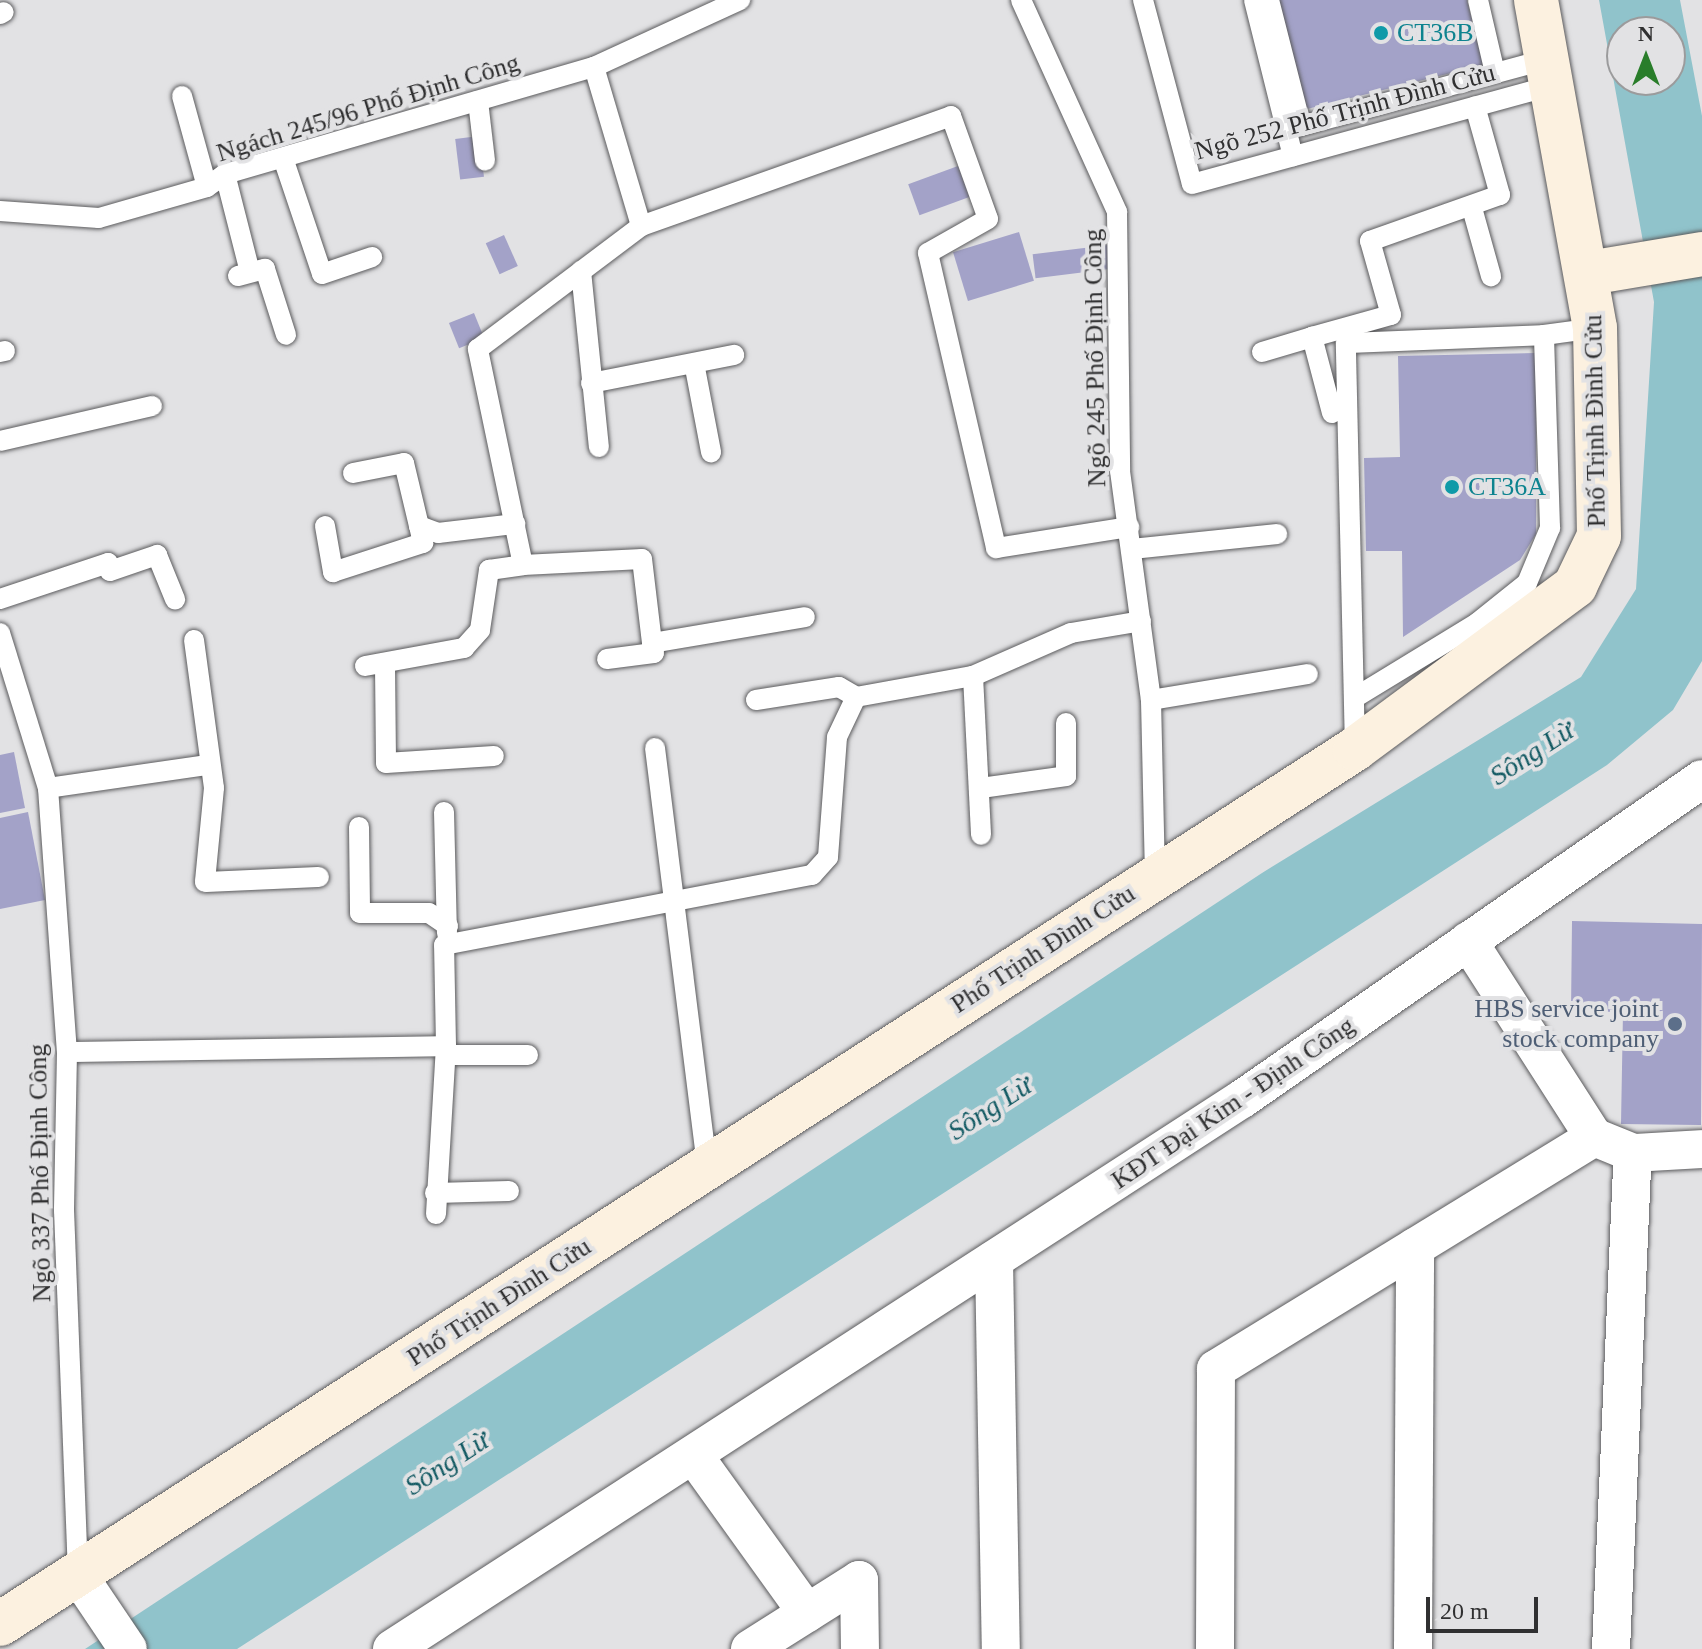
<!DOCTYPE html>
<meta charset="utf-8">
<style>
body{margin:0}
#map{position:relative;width:1702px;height:1649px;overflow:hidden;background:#e2e2e4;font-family:Georgia,serif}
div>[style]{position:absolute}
.water>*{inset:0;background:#90c3cb}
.building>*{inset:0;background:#a3a2c8;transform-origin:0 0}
.roads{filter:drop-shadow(0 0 2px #5b5b5d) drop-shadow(0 0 2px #5b5b5d)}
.lane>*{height:20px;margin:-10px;padding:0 10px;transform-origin:10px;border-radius:10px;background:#fff}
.street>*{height:38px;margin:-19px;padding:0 19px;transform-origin:19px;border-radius:19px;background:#fff}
.secondary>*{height:44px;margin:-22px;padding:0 22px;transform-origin:22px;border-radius:22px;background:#fcf1e0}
.dots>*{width:22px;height:22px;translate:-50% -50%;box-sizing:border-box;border:4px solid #e2e2e4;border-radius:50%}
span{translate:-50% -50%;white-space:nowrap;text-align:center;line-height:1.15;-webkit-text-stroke:8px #e2e2e4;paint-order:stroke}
.culture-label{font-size:26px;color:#0d838f}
.left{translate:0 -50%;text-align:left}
.street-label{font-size:26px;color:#303031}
.service-label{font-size:26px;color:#4e5e75}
.right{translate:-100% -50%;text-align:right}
.water-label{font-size:28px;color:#135a63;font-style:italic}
.north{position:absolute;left:1606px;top:16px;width:80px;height:80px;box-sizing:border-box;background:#e2e2e4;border:2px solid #9b9b9c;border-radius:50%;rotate:0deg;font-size:22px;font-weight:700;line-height:32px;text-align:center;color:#303031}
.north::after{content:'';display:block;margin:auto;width:28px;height:36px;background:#297d2a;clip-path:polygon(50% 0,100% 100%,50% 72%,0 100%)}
.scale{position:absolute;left:1426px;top:1597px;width:112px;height:36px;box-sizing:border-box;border:4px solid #303031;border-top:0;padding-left:10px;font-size:24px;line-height:28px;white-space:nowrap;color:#303031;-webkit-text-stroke:6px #e2e2e4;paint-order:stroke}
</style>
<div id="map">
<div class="water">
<i style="clip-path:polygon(evenodd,1599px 0,1680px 0,1702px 116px,1702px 661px,1673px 710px,1607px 765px,237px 1649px,85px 1649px,1262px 873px,1581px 677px,1636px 589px,1654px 302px,1599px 0,1622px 32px,1670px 32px,1670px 80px,1622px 80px,1622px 32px)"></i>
</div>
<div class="building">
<i style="clip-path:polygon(1279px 0,1467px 0,1483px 65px,1307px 109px)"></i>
<i style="left:479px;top:136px;width:41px;height:24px;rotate:83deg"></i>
<i style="left:958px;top:166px;width:33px;height:53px;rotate:70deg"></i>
<i style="left:1019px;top:232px;width:51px;height:69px;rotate:73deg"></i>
<i style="left:504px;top:235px;width:34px;height:20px;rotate:66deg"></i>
<i style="left:1117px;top:244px;width:24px;height:85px;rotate:83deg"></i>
<i style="left:474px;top:313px;width:27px;height:27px;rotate:68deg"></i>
<i style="clip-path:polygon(1536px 353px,1536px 534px,1520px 560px,1403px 637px,1402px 551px,1366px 551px,1364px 458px,1400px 457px,1398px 356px)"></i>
<i style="clip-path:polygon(14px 752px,25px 808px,0 813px,0 755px)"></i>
<i style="clip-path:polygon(28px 812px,45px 900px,0 909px,0 818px)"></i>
<i style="clip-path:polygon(1572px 921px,1702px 924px,1701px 1125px,1621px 1124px,1623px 1012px,1571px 1011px)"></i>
</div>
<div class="roads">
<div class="lane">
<i style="left:1021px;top:0;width:233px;rotate:65.6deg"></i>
<i style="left:1117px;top:212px;width:259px;rotate:89.3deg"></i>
<i style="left:1120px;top:471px;width:231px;rotate:82.3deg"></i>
<i style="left:1151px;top:700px;width:177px;rotate:88.7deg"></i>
<i style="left:1143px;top:0;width:190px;rotate:75.1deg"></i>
<i style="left:1192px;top:184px;width:374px;rotate:-15.3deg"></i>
<i style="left:1254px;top:0;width:161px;rotate:76deg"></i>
<i style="left:1269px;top:0;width:130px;rotate:75.7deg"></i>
<i style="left:1301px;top:126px;width:256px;rotate:-15.2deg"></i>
<i style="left:1478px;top:0;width:75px;rotate:76.9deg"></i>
<i style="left:0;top:14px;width:4px;rotate:-27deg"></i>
<i style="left:594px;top:67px;width:166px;rotate:73.5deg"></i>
<i style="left:182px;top:96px;width:94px;rotate:74.6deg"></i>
<i style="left:478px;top:101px;width:60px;rotate:83.3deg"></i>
<i style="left:283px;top:158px;width:122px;rotate:71.4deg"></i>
<i style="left:322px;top:274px;width:53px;rotate:-18.8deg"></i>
<i style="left:225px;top:174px;width:101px;rotate:75.7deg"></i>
<i style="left:1472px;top:208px;width:71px;rotate:74.4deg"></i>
<i style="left:0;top:211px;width:99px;rotate:4deg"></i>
<i style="left:99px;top:218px;width:112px;rotate:-16deg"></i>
<i style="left:207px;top:187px;width:22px;rotate:-36deg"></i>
<i style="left:225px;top:174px;width:384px;rotate:-16.2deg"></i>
<i style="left:594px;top:67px;width:161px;rotate:-24.7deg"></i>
<i style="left:581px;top:271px;width:177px;rotate:84.2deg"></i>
<i style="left:238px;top:276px;width:28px;rotate:-15deg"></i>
<i style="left:265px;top:269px;width:69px;rotate:72.3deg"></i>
<i style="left:0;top:352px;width:5px;rotate:-11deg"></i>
<i style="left:1262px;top:352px;width:52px;rotate:-16.7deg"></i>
<i style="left:695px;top:368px;width:86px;rotate:79.2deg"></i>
<i style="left:591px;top:383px;width:146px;rotate:-11.1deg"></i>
<i style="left:1332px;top:413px;width:79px;rotate:-104.7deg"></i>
<i style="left:1312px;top:337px;width:82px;rotate:-15.6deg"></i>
<i style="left:1391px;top:315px;width:77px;rotate:-105.8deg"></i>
<i style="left:1370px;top:241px;width:138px;rotate:-19.5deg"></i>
<i style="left:1500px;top:195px;width:92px;rotate:-105.7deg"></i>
<i style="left:0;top:441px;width:156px;rotate:-13deg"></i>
<i style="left:353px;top:473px;width:52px;rotate:-11.1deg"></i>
<i style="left:404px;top:463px;width:65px;rotate:76.6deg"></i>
<i style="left:419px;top:526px;width:20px;rotate:20deg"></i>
<i style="left:438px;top:533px;width:78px;rotate:-6.7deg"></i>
<i style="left:325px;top:526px;width:47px;rotate:80.1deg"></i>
<i style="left:333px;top:572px;width:95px;rotate:-17.9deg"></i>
<i style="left:423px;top:543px;width:17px;rotate:-103deg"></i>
<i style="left:1132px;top:549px;width:146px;rotate:-5.9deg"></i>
<i style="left:523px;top:565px;width:221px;rotate:-101.8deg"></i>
<i style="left:478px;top:349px;width:204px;rotate:-37deg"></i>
<i style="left:641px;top:226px;width:329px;rotate:-19.5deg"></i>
<i style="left:951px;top:116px;width:109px;rotate:70.2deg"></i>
<i style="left:988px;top:219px;width:69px;rotate:150.5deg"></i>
<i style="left:928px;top:253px;width:303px;rotate:77deg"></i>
<i style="left:996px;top:548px;width:135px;rotate:-9deg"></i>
<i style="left:0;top:599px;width:114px;rotate:-18.4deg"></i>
<i style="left:108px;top:563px;width:8px;rotate:76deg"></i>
<i style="left:110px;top:571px;width:50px;rotate:-18.8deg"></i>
<i style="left:157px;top:555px;width:48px;rotate:67.8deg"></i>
<i style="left:0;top:633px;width:162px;rotate:72.8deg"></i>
<i style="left:48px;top:788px;width:265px;rotate:85.9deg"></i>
<i style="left:67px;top:1052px;width:158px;rotate:91.1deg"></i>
<i style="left:64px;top:1210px;width:365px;rotate:87.8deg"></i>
<i style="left:194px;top:640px;width:149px;rotate:82.3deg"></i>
<i style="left:214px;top:788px;width:94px;rotate:95.5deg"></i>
<i style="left:205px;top:882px;width:114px;rotate:-2.5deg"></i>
<i style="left:607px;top:659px;width:47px;rotate:-7.3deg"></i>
<i style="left:654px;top:653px;width:10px;rotate:-101deg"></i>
<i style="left:365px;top:666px;width:101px;rotate:-10.3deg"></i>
<i style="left:464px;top:648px;width:24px;rotate:-48deg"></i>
<i style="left:480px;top:630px;width:61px;rotate:-81.5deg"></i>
<i style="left:489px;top:570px;width:34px;rotate:-8deg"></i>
<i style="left:523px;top:565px;width:119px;rotate:-2.9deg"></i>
<i style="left:642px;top:559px;width:85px;rotate:83.2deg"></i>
<i style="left:652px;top:643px;width:155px;rotate:-9.6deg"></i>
<i style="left:385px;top:666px;width:97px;rotate:89.4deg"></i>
<i style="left:386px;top:763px;width:108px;rotate:-3.7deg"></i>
<i style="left:973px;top:676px;width:159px;rotate:87.1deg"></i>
<i style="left:1356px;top:697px;width:142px;rotate:-31.4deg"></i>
<i style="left:1477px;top:623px;width:64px;rotate:-38.7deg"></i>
<i style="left:1527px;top:583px;width:60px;rotate:-67.3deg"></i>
<i style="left:1550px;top:528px;width:193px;rotate:-91.8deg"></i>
<i style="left:1544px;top:335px;width:51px;rotate:-7.8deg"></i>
<i style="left:756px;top:700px;width:84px;rotate:-8.9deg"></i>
<i style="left:839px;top:687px;width:20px;rotate:30deg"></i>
<i style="left:1151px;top:700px;width:159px;rotate:-9.4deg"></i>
<i style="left:655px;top:748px;width:422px;rotate:82.9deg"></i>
<i style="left:1355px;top:749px;width:406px;rotate:-91.3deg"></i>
<i style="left:1346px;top:343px;width:198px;rotate:-2.3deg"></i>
<i style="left:48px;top:788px;width:162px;rotate:-8.2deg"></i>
<i style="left:981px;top:788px;width:86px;rotate:-8deg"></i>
<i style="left:1066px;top:776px;width:53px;rotate:-90deg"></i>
<i style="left:444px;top:812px;width:121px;rotate:88.6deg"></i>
<i style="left:359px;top:827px;width:86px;rotate:89.3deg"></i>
<i style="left:360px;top:913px;width:69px"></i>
<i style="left:429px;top:913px;width:23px;rotate:34deg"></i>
<i style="left:67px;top:1052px;width:379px;rotate:-0.9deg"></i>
<i style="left:446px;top:1046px;width:101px;rotate:-91.1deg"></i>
<i style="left:444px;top:945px;width:375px;rotate:-10.8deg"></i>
<i style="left:812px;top:875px;width:24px;rotate:-48deg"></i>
<i style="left:828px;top:857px;width:120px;rotate:-85.7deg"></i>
<i style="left:837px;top:737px;width:44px;rotate:-64.6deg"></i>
<i style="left:856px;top:697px;width:119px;rotate:-10.2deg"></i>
<i style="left:973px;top:676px;width:107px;rotate:-23.7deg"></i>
<i style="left:1071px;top:633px;width:71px;rotate:-9.7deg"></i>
<i style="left:446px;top:1055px;width:82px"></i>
<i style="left:435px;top:1193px;width:74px;rotate:-1.5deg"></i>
<i style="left:436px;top:1214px;width:168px;rotate:-86.6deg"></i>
</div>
<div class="street">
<i style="left:1468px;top:941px;width:233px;rotate:57.3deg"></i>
<i style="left:1594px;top:1137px;width:42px;rotate:22.3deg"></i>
<i style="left:1633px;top:1153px;width:69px;rotate:-3.3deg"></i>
<i style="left:994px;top:1260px;width:389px;rotate:89deg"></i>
<i style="left:695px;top:1457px;width:192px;rotate:54.3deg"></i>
<i style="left:78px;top:1575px;width:89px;rotate:56deg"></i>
<i style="left:859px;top:1580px;width:69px;rotate:89.2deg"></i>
<i style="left:392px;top:1649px;width:1012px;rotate:-32.91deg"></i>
<i style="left:1242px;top:1099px;width:560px;rotate:-34.82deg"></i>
<i style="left:750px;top:1649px;width:129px;rotate:-32.3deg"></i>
<i style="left:1215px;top:1649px;width:280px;rotate:-89.8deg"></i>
<i style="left:1216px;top:1369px;width:444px;rotate:-31.5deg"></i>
<i style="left:1413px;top:1649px;width:402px;rotate:-89.7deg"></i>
<i style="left:1611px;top:1649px;width:496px;rotate:-87.5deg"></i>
</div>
<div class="secondary">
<i style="left:1589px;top:273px;width:115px;rotate:-9.5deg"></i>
<i style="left:0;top:1624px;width:1613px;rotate:-32.85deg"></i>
<i style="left:1355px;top:749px;width:274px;rotate:-36.5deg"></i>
<i style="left:1575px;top:586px;width:55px;rotate:-64.4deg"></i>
<i style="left:1599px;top:536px;width:208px;rotate:-91.1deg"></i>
<i style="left:1595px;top:328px;width:333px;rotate:-100.2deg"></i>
</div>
</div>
<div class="dots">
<i style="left:1381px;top:33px;background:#0f9aa8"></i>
<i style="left:1452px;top:487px;background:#0f9aa8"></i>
<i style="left:1675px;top:1024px;background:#5c6f8a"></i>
</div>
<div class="culture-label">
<span class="left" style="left:1397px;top:33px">CT36B</span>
<span class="left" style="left:1468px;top:487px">CT36A</span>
</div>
<div class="street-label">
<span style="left:368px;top:108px;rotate:-17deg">Ngách 245/96 Phố Định Công</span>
<span style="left:1345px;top:112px;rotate:-15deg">Ngõ 252 Phố Trịnh Đình Cửu</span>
<span style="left:1095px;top:358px;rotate:-91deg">Ngõ 245 Phố Định Công</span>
<span style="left:1595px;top:421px;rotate:-91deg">Phố Trịnh Đình Cửu</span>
<span style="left:1043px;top:949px;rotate:-33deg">Phố Trịnh Đình Cửu</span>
<span style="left:1233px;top:1103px;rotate:-34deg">KĐT Đại Kim - Định Công</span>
<span style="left:40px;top:1173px;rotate:-91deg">Ngõ 337 Phố Định Công</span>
<span style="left:499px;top:1302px;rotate:-33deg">Phố Trịnh Đình Cửu</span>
</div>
<div class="service-label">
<span class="right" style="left:1659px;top:1024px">HBS service joint<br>stock company</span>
</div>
<div class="water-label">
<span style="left:1532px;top:753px;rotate:-33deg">Sông Lừ</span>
<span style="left:990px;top:1108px;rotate:-33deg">Sông Lừ</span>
<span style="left:447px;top:1463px;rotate:-33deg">Sông Lừ</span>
</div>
<div class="north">N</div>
<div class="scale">20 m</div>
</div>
